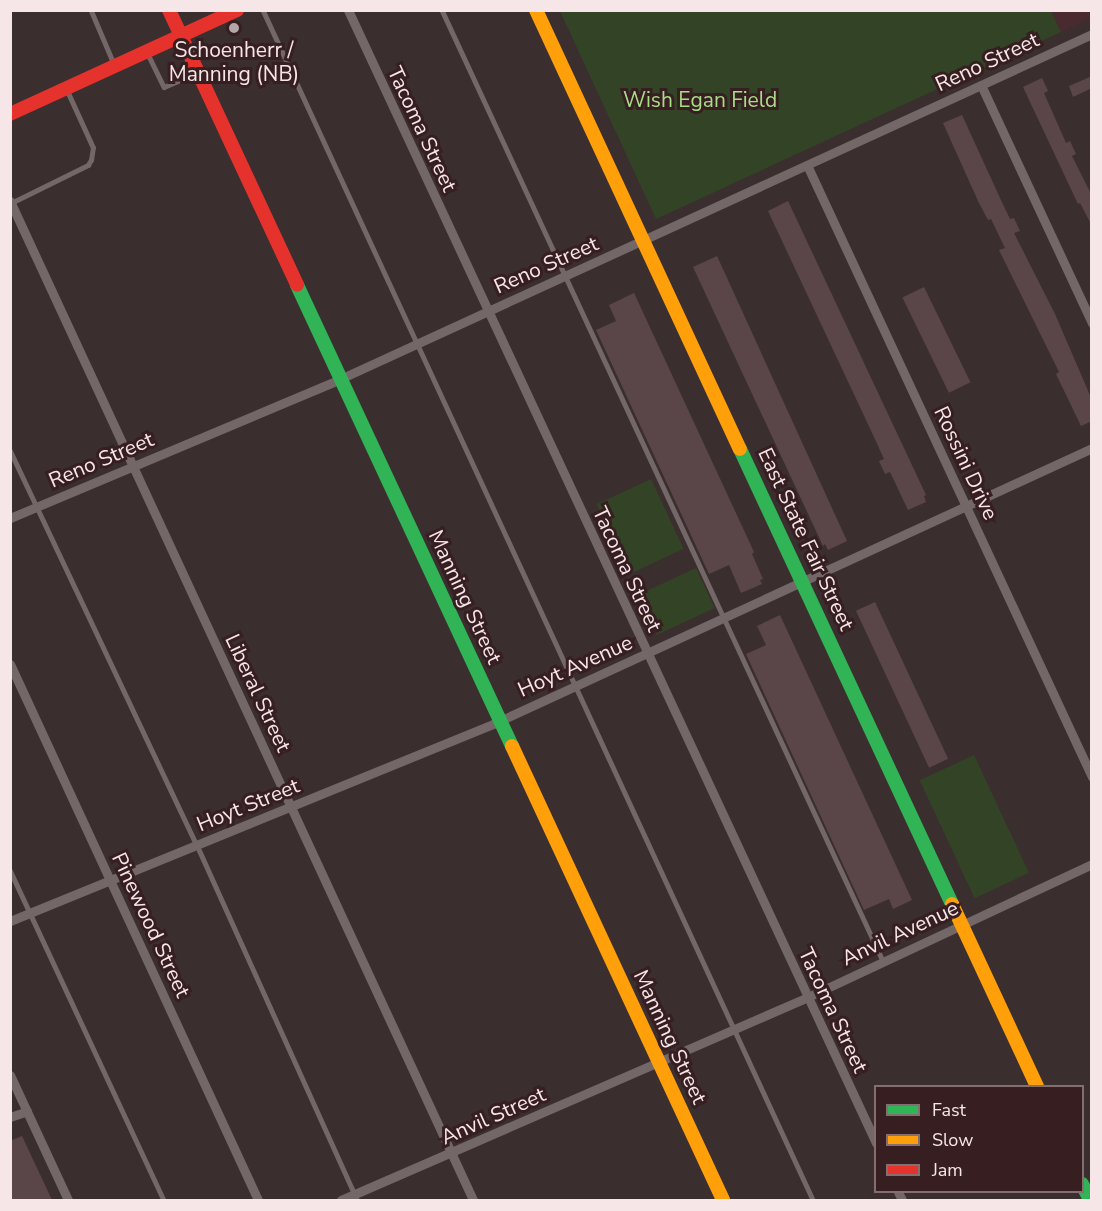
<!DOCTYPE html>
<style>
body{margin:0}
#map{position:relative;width:1102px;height:1211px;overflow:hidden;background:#3b2e2f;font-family:"Nunito Sans",sans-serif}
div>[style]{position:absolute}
.built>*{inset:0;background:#492b2f}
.green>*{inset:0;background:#324425;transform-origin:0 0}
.building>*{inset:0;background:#5a4649;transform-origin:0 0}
.lane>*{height:4.5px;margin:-2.25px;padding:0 2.25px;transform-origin:2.25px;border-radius:2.25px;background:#736768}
.street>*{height:9px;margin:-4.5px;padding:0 4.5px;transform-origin:4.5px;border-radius:4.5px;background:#736768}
.fast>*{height:14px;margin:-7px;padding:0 7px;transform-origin:7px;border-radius:7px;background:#30b455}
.slow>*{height:14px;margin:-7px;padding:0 7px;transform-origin:7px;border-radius:7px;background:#ff9f0a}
.jam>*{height:14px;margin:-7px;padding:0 7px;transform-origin:7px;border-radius:7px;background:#e5322d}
.dots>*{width:16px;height:16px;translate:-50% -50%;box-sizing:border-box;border:3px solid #361e21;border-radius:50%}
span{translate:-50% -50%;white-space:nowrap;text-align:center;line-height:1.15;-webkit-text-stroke:6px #361e21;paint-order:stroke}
.poi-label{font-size:21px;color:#f7e6e7}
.street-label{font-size:21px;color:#f7e6e7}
.park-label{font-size:21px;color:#a7dd87}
.frame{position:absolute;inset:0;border:12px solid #f7e6e7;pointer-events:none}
.legend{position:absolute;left:874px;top:1085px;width:210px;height:108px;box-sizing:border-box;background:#361e21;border:2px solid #836e70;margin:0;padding:8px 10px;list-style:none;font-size:18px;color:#f7e6e7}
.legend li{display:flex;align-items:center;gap:12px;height:30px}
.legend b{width:30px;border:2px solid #836e70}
</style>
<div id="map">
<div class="built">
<i style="clip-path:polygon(1051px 11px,1091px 11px,1091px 18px,1061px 32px)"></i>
</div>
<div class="green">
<i style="clip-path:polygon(1051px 11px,1061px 32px,656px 219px,560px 11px)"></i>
<i style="left:651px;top:479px;width:77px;height:60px;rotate:65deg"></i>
<i style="left:696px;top:568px;width:44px;height:64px;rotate:65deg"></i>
<i style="left:974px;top:755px;width:130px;height:60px;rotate:65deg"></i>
</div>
<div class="building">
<i style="clip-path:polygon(1092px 76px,1092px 88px,1073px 97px,1069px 86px)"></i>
<i style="clip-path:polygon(1042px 78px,1048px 91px,1044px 93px,1066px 143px,1070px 141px,1076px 154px,1072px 156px,1092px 196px,1092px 226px,1080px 203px,1078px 204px,1023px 87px)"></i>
<i style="clip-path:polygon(962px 115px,1000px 198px,1010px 219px,1014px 218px,1020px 231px,1014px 233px,1055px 314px,1092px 400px,1092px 421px,1081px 426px,1056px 374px,1059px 372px,999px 250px,1005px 248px,991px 219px,988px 220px,978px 201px,943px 123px)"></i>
<i style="clip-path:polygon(788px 201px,926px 495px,924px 496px,926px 502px,908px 510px,890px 472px,885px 474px,879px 461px,884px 459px,874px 437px,768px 211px)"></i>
<i style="clip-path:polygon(717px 256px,847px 541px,828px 550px,825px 544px,823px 546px,693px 267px)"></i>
<i style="left:924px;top:287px;width:106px;height:24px;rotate:64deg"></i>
<i style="clip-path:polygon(634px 293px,754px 552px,752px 554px,763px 579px,760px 580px,762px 584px,741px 593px,729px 565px,709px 574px,596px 330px,616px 321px,609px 305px)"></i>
<i style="left:875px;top:602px;width:173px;height:21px;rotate:65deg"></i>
<i style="clip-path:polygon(780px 615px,912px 900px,893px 909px,889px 899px,864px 910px,746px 654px,766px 645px,757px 626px)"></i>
<i style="clip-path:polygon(22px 1136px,52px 1200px,10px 1200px,10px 1141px)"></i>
</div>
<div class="lane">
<i style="left:91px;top:10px;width:59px;rotate:66.9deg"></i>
<i style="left:263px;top:10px;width:1311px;rotate:65.19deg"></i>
<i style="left:442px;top:10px;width:1048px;rotate:65.12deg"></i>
<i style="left:147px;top:52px;width:39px;rotate:64deg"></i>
<i style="left:164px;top:87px;width:34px;rotate:-23deg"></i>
<i style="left:11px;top:203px;width:86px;rotate:-26.3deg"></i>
<i style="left:88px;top:165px;width:6px;rotate:-59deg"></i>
<i style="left:91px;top:160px;width:12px;rotate:-81deg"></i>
<i style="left:93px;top:148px;width:63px;rotate:-114.5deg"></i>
<i style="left:10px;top:450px;width:437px;rotate:64.7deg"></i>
<i style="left:197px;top:845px;width:389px;rotate:65.7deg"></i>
<i style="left:10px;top:870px;width:364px;rotate:65deg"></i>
</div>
<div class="street">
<i style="left:348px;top:10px;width:1250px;rotate:65.01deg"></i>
<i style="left:981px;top:85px;width:263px;rotate:65deg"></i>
<i style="left:807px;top:165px;width:675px;rotate:65.03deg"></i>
<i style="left:10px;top:201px;width:1101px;rotate:65.13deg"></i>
<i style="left:10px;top:518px;width:358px;rotate:-22.8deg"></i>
<i style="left:340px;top:379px;width:827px;rotate:-24.64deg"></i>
<i style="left:10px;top:664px;width:591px;rotate:65.17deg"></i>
<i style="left:10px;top:921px;width:522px;rotate:-22.19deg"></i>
<i style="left:493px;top:724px;width:660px;rotate:-24.74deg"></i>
<i style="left:10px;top:1075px;width:138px;rotate:65.1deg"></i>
<i style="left:10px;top:1117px;width:18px;rotate:-19deg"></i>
<i style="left:898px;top:1192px;width:9px;rotate:63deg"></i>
<i style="left:341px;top:1200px;width:509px;rotate:-23.49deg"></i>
<i style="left:808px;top:997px;width:314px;rotate:-25.1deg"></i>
</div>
<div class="fast">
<i style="left:297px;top:285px;width:509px;rotate:65deg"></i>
<i style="left:740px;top:449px;width:502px;rotate:65.02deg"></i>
<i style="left:1082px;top:1184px;width:18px;rotate:63deg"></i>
</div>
<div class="slow">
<i style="left:536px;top:10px;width:484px;rotate:65.1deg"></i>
<i style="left:512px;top:746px;width:501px;rotate:65.07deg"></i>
<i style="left:952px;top:904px;width:201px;rotate:65deg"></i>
</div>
<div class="jam">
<i style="left:169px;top:10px;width:303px;rotate:65deg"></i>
<i style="left:10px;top:114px;width:250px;rotate:-24.6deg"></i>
</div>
<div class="dots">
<i style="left:234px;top:28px;background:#b5a6a7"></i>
</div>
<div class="poi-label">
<span style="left:234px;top:62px">Schoenherr /<br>Manning (NB)</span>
</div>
<div class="street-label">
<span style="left:987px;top:62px;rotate:-25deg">Reno Street</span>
<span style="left:422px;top:129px;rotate:65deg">Tacoma Street</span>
<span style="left:546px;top:265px;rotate:-24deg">Reno Street</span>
<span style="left:101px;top:460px;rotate:-23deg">Reno Street</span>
<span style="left:966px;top:463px;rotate:65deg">Rossini Drive</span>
<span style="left:806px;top:539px;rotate:65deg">East State Fair Street</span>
<span style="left:627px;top:569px;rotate:65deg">Tacoma Street</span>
<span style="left:465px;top:597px;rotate:65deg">Manning Street</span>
<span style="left:575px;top:666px;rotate:-24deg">Hoyt Avenue</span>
<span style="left:258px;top:693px;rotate:65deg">Liberal Street</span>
<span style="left:248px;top:805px;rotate:-22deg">Hoyt Street</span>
<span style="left:151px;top:925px;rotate:65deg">Pinewood Street</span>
<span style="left:900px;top:933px;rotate:-25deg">Anvil Avenue</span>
<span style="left:833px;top:1010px;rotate:65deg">Tacoma Street</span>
<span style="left:670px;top:1037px;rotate:65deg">Manning Street</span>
<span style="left:493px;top:1116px;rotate:-24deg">Anvil Street</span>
</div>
<div class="park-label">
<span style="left:700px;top:100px">Wish Egan Field</span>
</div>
<div class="frame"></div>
<ul class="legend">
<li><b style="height:8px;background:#30b455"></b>Fast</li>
<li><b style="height:8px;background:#ff9f0a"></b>Slow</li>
<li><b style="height:8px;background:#e5322d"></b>Jam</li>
</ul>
</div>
